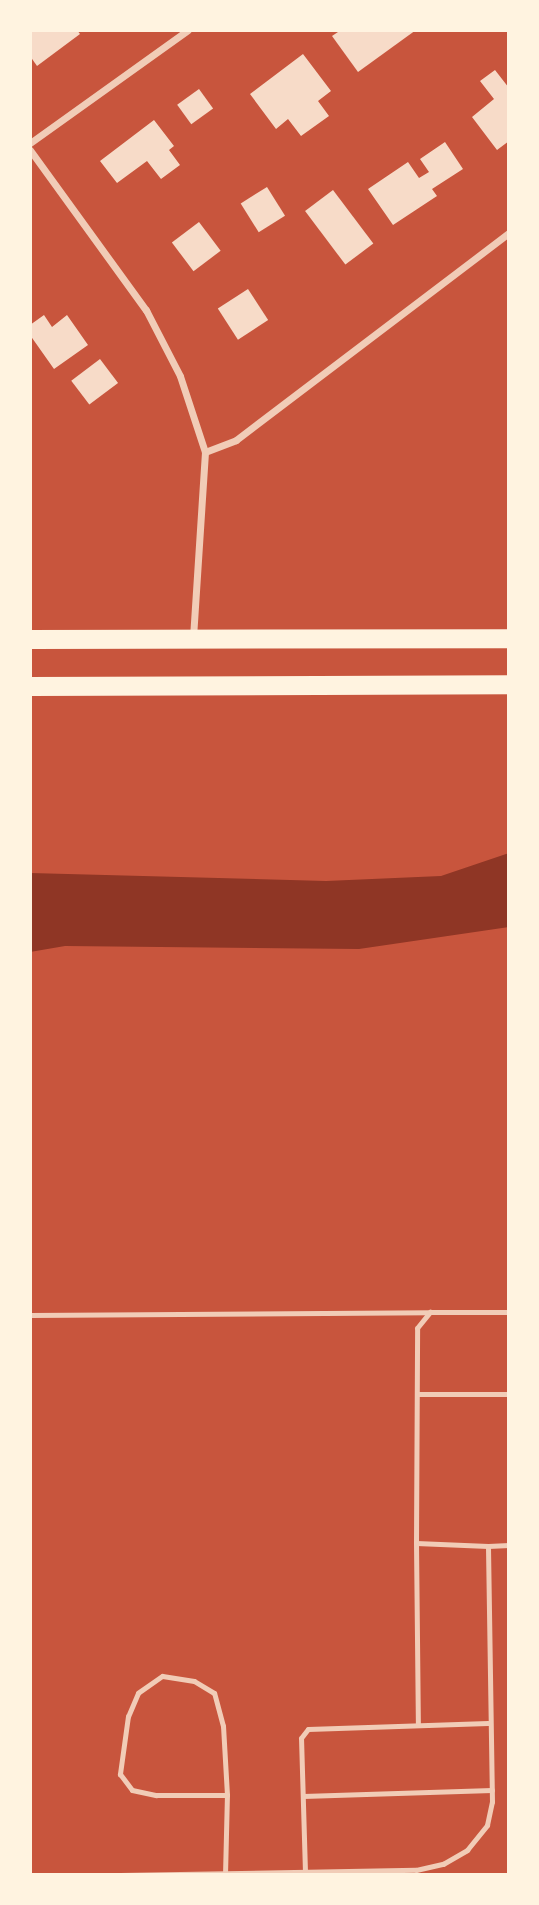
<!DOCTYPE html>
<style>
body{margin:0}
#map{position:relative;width:539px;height:1905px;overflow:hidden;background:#c8553d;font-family:Rubik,sans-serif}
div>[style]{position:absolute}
.water>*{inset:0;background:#8f3625}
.building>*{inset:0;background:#f7dbc8;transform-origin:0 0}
.service>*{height:5px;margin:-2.5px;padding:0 2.5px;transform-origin:2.5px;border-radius:2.5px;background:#f1ccb7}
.minor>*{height:7px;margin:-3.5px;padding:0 3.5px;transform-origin:3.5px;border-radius:3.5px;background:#f1ccb7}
.trunk>*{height:19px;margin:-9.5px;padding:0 9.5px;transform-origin:9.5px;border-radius:9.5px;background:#fff3e0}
span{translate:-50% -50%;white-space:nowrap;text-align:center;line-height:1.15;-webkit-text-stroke:7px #fff3e0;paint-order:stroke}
.frame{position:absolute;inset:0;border:32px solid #fff3e0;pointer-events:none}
</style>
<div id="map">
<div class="water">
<i style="clip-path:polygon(509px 853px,509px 927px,359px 949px,65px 946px,30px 952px,30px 873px,326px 881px,441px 876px)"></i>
</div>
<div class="building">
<i style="clip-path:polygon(30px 30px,77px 30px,80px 34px,37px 66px,30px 56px)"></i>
<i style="clip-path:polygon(341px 30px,416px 30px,358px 72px,332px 36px)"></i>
<i style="clip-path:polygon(303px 54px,331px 91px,318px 101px,329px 116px,301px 136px,288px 119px,276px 129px,250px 94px)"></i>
<i style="clip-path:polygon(495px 70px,509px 88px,509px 141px,497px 150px,472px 117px,494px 99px,480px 81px)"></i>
<i style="left:199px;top:89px;width:24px;height:27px;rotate:54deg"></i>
<i style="clip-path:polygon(154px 120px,174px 146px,169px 150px,180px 165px,161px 179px,147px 161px,117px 183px,100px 161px)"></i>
<i style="clip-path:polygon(445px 142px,463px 169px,432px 189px,437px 196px,393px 225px,368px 189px,408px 162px,419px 178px,429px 172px,420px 159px)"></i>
<i style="left:267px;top:187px;width:34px;height:31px;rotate:58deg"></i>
<i style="left:333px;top:190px;width:67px;height:35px;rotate:53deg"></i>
<i style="left:199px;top:222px;width:36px;height:34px;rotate:53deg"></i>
<i style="left:248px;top:289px;width:37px;height:36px;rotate:57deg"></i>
<i style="clip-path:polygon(44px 315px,52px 327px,67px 315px,88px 345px,54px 369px,30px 335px,30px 325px)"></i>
<i style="left:100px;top:359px;width:30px;height:36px;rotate:53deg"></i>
</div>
<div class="service">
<i style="left:30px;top:1315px;width:400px;rotate:-0.4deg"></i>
<i style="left:417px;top:1394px;width:92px"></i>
<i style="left:416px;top:1543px;width:181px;rotate:89.4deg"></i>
<i style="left:488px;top:1546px;width:72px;rotate:-177.6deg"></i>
<i style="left:416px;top:1543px;width:215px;rotate:-89.7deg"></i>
<i style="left:417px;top:1328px;width:21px;rotate:-51deg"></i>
<i style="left:430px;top:1312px;width:79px"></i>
<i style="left:303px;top:1796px;width:189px;rotate:-1.8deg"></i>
<i style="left:305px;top:1872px;width:134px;rotate:-91.7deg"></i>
<i style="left:301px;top:1738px;width:11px;rotate:-52deg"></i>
<i style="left:308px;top:1729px;width:180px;rotate:-1.9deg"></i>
<i style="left:120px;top:1875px;width:296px;rotate:-1deg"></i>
<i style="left:416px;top:1870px;width:28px;rotate:-13deg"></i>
<i style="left:443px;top:1864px;width:28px;rotate:-30deg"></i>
<i style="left:467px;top:1850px;width:32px;rotate:-51deg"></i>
<i style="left:487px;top:1825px;width:24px;rotate:-78deg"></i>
<i style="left:492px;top:1802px;width:256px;rotate:-90.9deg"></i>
<i style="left:488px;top:1546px;width:21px;rotate:-3deg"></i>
<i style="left:225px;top:1875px;width:80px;rotate:-88.6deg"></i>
<i style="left:227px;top:1795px;width:69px;rotate:-93.3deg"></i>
<i style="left:223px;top:1726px;width:34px;rotate:-105deg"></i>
<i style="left:214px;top:1693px;width:23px;rotate:-149deg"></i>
<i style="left:194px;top:1681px;width:32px;rotate:-171deg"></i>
<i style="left:162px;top:1676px;width:29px;rotate:145deg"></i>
<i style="left:138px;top:1693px;width:25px;rotate:113deg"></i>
<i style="left:128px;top:1716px;width:59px;rotate:97.9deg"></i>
<i style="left:120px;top:1774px;width:20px;rotate:53deg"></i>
<i style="left:132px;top:1790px;width:25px;rotate:12deg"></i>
<i style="left:156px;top:1795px;width:71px"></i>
</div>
<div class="minor">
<i style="left:30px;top:143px;width:194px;rotate:-35.6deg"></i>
<i style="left:30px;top:150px;width:198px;rotate:54.1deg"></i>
<i style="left:146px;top:310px;width:74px;rotate:62.7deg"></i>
<i style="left:180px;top:376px;width:80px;rotate:71.8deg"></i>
<i style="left:205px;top:452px;width:186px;rotate:93.7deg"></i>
<i style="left:205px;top:452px;width:33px;rotate:-21deg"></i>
<i style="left:236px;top:440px;width:343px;rotate:-37.2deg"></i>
</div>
<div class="trunk">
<i style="left:30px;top:639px;width:479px;rotate:-0.1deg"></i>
<i style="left:30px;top:686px;width:479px;rotate:-0.2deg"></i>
</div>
<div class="frame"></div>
</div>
